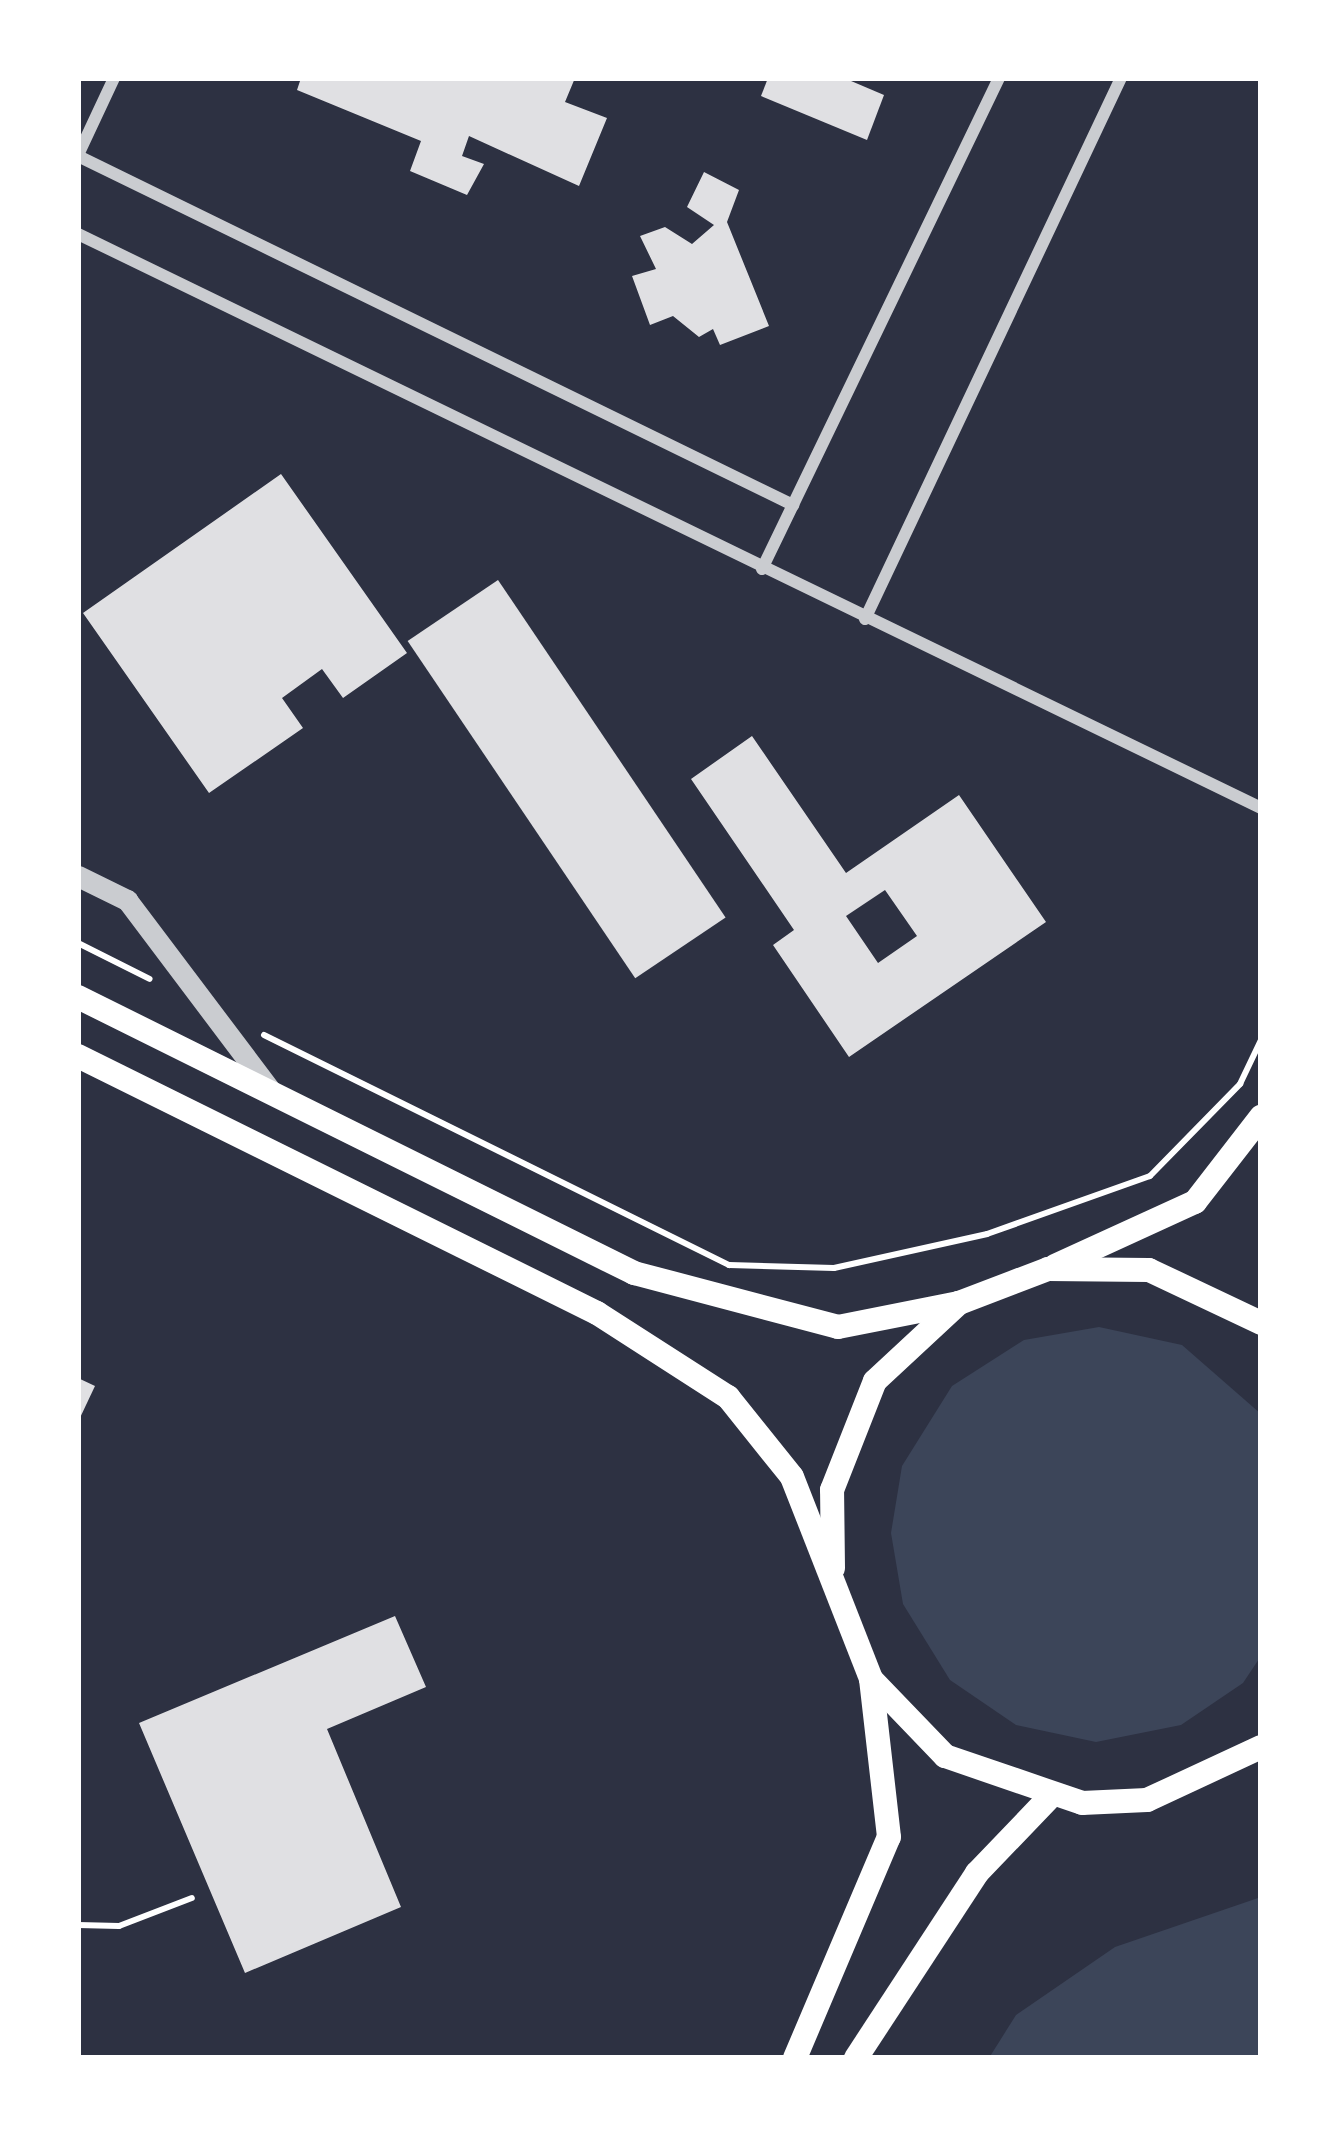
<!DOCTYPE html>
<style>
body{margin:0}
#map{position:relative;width:1339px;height:2136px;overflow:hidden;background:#2d3142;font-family:Arial,sans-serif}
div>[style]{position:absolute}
.green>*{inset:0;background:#3c4559}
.building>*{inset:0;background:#e0e0e3;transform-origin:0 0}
.path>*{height:6px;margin:-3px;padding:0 3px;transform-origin:3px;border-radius:3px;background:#fff}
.minor>*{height:12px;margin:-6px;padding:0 6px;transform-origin:6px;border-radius:6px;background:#caccd0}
.tertiary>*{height:21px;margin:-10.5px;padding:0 10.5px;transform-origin:10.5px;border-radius:10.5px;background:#caccd0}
.secondary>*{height:24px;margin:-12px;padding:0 12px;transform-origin:12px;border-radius:12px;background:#fff}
span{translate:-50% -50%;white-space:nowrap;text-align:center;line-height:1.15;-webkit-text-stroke:9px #fff;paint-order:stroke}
.frame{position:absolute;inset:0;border:81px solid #fff;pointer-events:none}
</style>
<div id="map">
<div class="green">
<i style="clip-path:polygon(1099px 1327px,1182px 1345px,1261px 1414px,1261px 1656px,1243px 1683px,1181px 1725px,1096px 1742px,1016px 1725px,950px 1680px,903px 1604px,891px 1533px,902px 1466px,952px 1386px,1024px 1340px)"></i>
<i style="clip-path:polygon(1261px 1897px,1261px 2058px,989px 2058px,1016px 2015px,1115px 1947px)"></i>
</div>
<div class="building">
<i style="clip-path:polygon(301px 78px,575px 78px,565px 102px,607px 118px,579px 186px,469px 136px,462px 156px,484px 164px,467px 195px,410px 171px,421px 141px,297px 90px)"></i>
<i style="clip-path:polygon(768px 78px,844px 78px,884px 95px,867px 140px,761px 96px)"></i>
<i style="clip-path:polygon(704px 172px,739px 190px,727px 222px,769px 326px,720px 345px,713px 329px,699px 337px,673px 316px,650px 325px,632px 276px,656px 269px,640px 236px,665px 227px,692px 244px,714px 225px,687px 207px)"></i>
<i style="clip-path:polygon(281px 474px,407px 653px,343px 698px,322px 669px,282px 698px,303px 728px,209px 793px,83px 613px)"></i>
<i style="left:498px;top:580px;width:407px;height:109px;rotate:56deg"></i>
<i style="clip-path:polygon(evenodd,752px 736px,846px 873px,959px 795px,1046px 922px,849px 1057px,773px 945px,794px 930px,691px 779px,752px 736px,885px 890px,917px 936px,878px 963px,846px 916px,885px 890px)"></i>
<i style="clip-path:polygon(78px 1378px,95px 1386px,78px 1422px)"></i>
<i style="clip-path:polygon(395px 1616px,426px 1687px,327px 1729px,401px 1907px,245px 1973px,139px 1723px)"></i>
</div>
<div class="path">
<i style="left:78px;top:943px;width:80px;rotate:26.6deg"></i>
<i style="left:264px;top:1035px;width:519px;rotate:26.32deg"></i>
<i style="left:729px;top:1265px;width:105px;rotate:1.6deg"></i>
<i style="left:834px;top:1268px;width:157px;rotate:-12.5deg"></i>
<i style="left:987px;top:1234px;width:173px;rotate:-19.6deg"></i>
<i style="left:1150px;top:1176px;width:129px;rotate:-45.6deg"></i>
<i style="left:1240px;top:1084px;width:49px;rotate:-64.5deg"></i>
<i style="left:78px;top:1925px;width:41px;rotate:1.4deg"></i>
<i style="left:119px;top:1926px;width:78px;rotate:-21deg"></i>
</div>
<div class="minor">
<i style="left:78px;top:155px;width:85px;rotate:-64.9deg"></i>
<i style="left:78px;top:156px;width:796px;rotate:26.02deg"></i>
<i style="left:78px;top:234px;width:1315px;rotate:25.88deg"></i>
<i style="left:762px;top:569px;width:545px;rotate:-64.23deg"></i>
<i style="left:865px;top:619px;width:599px;rotate:-64.68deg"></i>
</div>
<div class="tertiary">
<i style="left:78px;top:876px;width:55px;rotate:26.1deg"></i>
<i style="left:127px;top:900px;width:243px;rotate:53deg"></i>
</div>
<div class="secondary">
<i style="left:78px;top:997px;width:621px;rotate:26.4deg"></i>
<i style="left:634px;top:1273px;width:211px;rotate:14.8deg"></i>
<i style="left:838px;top:1327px;width:123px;rotate:-11.2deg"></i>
<i style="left:78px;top:1056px;width:579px;rotate:26.34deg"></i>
<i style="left:597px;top:1313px;width:156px;rotate:32.7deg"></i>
<i style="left:728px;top:1397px;width:102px;rotate:51.3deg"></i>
<i style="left:792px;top:1477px;width:217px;rotate:68.6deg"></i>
<i style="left:871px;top:1679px;width:107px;rotate:46.1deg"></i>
<i style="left:945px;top:1756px;width:145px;rotate:18.9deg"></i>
<i style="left:1082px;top:1803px;width:65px;rotate:-2.6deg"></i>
<i style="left:1147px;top:1800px;width:126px;rotate:-24.9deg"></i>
<i style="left:1055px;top:1266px;width:154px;rotate:-24.6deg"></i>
<i style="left:1195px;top:1202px;width:108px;rotate:-52.2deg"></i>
<i style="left:833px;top:1568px;width:78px;rotate:-90.7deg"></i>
<i style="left:832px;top:1490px;width:117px;rotate:-68.5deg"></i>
<i style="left:875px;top:1381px;width:115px;rotate:-42.9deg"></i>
<i style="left:959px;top:1303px;width:95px;rotate:-20.9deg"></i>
<i style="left:1048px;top:1269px;width:101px;rotate:0.6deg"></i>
<i style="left:1149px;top:1270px;width:124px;rotate:25.3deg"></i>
<i style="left:795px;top:2058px;width:240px;rotate:-67deg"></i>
<i style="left:889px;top:1837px;width:159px;rotate:-96.5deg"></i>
<i style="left:856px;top:2058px;width:221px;rotate:-56.8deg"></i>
<i style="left:977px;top:1873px;width:103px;rotate:-46.2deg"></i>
</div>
<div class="frame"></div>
</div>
